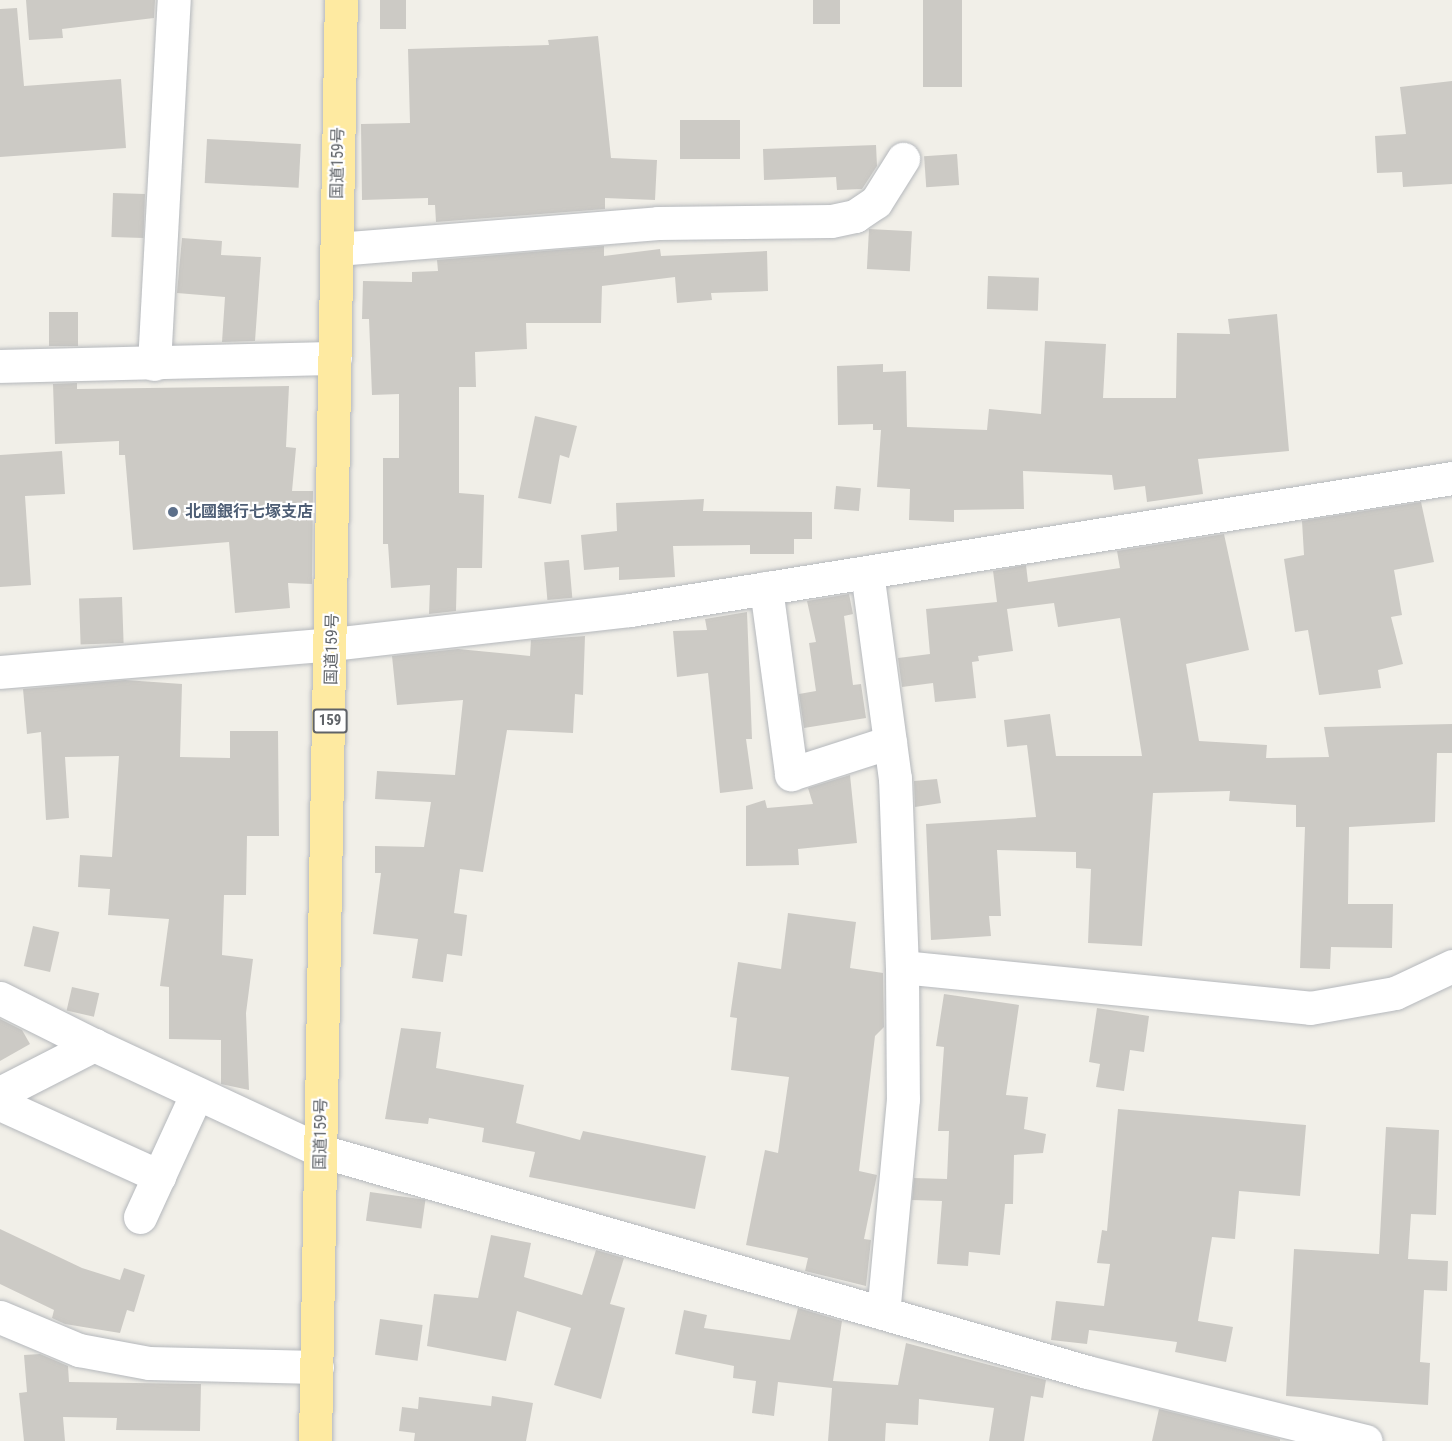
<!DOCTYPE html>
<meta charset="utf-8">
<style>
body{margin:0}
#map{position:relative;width:1452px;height:1441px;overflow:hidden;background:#f1efe8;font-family:"Roboto Condensed","Noto Sans JP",sans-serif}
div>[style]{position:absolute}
.building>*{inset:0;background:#cccac5;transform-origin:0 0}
.roads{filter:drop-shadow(0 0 2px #b5b8bc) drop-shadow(0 0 2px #b5b8bc)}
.minor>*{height:33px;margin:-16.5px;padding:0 16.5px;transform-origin:16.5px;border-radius:16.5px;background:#fff}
.trunk>*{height:33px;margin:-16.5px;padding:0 16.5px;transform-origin:16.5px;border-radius:16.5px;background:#feeaa1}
.dots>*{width:16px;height:16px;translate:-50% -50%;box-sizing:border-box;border:3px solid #fff;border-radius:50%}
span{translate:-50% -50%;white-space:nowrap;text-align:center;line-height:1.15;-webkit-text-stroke:4.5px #fff;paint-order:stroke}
.shield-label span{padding:2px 4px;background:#fff;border:2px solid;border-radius:4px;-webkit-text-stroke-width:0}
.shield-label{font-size:15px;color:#5f6368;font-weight:700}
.street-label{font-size:16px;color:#5f6368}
.service-label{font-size:16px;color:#4e5e75;font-weight:700}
.left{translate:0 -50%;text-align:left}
</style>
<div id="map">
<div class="building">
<i style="clip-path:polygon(26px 0,155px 0,154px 18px,62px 29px,63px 38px,29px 40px)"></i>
<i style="left:380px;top:0;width:26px;height:29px"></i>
<i style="left:813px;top:0;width:27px;height:24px"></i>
<i style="left:923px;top:0;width:39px;height:87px"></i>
<i style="clip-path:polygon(17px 8px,24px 86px,121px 79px,126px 148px,0 157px,0 9px)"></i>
<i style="clip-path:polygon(598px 36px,611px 158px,657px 160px,655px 200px,605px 198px,605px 209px,436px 222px,435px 205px,428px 205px,428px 198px,362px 200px,361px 124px,410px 123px,408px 49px,549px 45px,548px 40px)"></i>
<i style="clip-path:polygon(1452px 81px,1452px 184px,1403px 187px,1402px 172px,1377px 173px,1375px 136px,1406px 134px,1400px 87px)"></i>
<i style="left:740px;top:120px;width:39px;height:60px;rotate:90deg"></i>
<i style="left:207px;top:139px;width:94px;height:44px;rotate:3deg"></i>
<i style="clip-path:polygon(876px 145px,877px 166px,862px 189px,837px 190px,836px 177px,764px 180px,763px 149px)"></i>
<i style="left:957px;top:154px;width:31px;height:33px;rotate:86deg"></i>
<i style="left:113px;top:193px;width:32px;height:44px;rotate:2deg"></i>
<i style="left:869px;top:229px;width:43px;height:40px;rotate:3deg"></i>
<i style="clip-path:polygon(182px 238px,222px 241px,221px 255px,261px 257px,255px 341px,222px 342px,225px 297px,177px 293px)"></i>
<i style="clip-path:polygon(604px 246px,604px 256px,660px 249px,661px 256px,767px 251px,768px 291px,711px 293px,712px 300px,677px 303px,675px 277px,602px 286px,601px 323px,526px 323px,527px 349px,475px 352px,476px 387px,459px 387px,459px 493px,484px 495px,482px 568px,457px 568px,456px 611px,429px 614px,430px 585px,391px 588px,388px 544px,383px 544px,383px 458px,399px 458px,399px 394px,372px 395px,369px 319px,362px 319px,363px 281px,412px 282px,412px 272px,438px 271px,437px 260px)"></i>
<i style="left:988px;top:276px;width:51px;height:33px;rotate:2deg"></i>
<i style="left:49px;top:312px;width:29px;height:34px"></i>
<i style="clip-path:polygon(1277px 314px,1289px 451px,1198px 459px,1203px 494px,1147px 502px,1145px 486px,1114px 490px,1112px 475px,1023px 471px,1024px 509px,954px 510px,954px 522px,909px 520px,910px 489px,877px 487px,881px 430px,873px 430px,873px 424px,838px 425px,837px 366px,883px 364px,883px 372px,906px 371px,907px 427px,987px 430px,989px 409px,1041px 414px,1045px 341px,1106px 344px,1103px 398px,1176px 398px,1177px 333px,1230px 334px,1228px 319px)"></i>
<i style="clip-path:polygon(77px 383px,77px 389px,289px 386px,286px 447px,296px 448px,292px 491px,313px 491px,312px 584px,288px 583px,290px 608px,235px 613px,229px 542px,133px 550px,125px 455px,119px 455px,119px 441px,55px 444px,53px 384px)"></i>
<i style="clip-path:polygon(535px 416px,577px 426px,569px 458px,560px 455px,551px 504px,518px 498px)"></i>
<i style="clip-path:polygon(62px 451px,65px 494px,25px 496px,31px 585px,0 587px,0 455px)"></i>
<i style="left:836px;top:486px;width:25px;height:23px;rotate:5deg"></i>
<i style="clip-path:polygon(704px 499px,703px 511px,812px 512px,812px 539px,794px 539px,794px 554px,750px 554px,750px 545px,673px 546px,675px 577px,619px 580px,619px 567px,584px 570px,581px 535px,617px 531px,616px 503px)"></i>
<i style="clip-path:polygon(1421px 502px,1434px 562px,1394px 570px,1402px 615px,1391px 617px,1403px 664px,1378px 670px,1381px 688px,1319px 695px,1308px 630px,1295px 632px,1284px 559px,1304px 555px,1302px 521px)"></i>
<i style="clip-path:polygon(1224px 534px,1249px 650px,1186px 664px,1199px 741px,1267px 745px,1266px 758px,1329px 757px,1324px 727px,1452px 724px,1452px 753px,1437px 753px,1435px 822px,1349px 827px,1348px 904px,1393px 904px,1392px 948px,1331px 947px,1330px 969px,1300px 968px,1305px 827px,1296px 827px,1296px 805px,1229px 801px,1230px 791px,1153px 793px,1142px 946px,1088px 943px,1091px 869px,1076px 868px,1076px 852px,997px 850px,1001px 916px,989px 916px,991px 936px,931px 940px,926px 824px,1036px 817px,1027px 745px,1007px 747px,1004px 720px,1050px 714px,1056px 756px,1142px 756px,1120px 618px,1058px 627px,1054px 603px,1007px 609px,1013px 651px,978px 656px,979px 661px,972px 662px,976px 698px,935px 702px,933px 683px,902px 687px,898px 658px,930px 654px,926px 609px,997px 602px,993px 571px,1026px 565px,1028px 582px,1120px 568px,1117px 551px)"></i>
<i style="left:569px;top:560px;width:38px;height:25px;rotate:85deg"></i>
<i style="clip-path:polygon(849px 594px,853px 614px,844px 616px,853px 685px,861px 684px,866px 718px,804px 728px,799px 694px,816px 691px,809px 643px,816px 642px,807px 601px)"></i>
<i style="left:122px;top:597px;width:46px;height:43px;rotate:88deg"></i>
<i style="clip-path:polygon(747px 612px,752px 739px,746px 739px,753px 789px,720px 793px,708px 673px,677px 677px,673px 631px,707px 630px,705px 619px)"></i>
<i style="clip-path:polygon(585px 636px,583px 695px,575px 694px,573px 733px,507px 730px,483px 872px,460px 869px,454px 913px,467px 915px,462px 956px,447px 954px,443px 982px,412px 978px,418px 939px,373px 934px,381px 873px,375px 873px,375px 846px,424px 847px,431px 802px,375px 799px,377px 771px,455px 775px,463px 700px,397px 705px,392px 656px,458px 649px,530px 656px,531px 640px)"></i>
<i style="clip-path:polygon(125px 680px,182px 684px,180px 757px,230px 758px,230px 731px,278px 731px,279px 836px,247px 836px,246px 895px,224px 895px,222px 955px,253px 959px,246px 1013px,249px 1090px,221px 1084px,221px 1040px,169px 1039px,169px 987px,160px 986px,169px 919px,108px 915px,110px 889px,78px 887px,80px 855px,112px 857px,119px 756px,65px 757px,69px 818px,46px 820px,41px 732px,27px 734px,23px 689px)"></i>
<i style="clip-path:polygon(850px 775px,857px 843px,798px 849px,799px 865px,746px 866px,746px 806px,765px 800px,767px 808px,813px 804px,808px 788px)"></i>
<i style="clip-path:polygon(937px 779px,941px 803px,915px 807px,914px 781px)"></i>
<i style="clip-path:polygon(788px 913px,856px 922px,850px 968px,883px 973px,884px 1027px,875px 1036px,859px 1171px,877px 1175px,864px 1239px,871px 1240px,866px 1286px,805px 1271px,808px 1258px,746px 1245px,765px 1150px,778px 1153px,789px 1077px,731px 1070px,737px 1018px,730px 1017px,738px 962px,781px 969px)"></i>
<i style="left:33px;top:926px;width:27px;height:41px;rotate:13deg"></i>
<i style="left:72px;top:987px;width:28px;height:24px;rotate:13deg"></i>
<i style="clip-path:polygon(944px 994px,1019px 1005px,1006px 1095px,1028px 1097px,1024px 1129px,1046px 1134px,1043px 1153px,1014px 1155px,1013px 1204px,1005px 1204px,1000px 1255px,969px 1252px,968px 1266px,937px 1264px,942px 1201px,912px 1200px,914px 1178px,947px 1179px,949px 1131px,938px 1131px,944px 1047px,936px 1046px)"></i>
<i style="clip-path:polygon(1097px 1008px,1149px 1016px,1144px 1052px,1130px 1050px,1124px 1091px,1096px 1087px,1100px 1064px,1089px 1062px)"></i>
<i style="clip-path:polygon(0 1019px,22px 1030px,30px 1044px,0 1061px)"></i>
<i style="clip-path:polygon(401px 1028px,441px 1032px,436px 1068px,524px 1085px,516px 1123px,580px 1140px,583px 1131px,706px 1156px,695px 1209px,529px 1177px,535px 1152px,482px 1142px,484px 1128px,429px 1118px,428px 1124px,385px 1119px)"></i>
<i style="clip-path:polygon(1118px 1109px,1306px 1125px,1300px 1196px,1239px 1191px,1235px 1239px,1212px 1237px,1198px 1321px,1233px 1327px,1226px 1362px,1175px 1352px,1177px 1342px,1089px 1330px,1087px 1344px,1051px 1340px,1056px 1301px,1104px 1306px,1110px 1264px,1097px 1263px,1102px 1230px,1107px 1231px)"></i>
<i style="clip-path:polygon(1386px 1127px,1439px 1130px,1436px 1215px,1411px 1214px,1408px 1259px,1448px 1261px,1447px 1291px,1424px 1290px,1420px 1362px,1430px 1363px,1428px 1405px,1286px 1396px,1294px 1249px,1379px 1254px)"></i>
<i style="left:370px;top:1192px;width:56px;height:29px;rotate:8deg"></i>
<i style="clip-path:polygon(0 1229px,82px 1268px,120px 1280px,124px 1268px,145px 1275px,134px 1312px,127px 1310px,120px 1333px,65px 1324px,52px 1318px,54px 1310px,0 1284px)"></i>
<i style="clip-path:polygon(491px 1235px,531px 1243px,524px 1277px,582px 1295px,596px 1250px,624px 1258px,610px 1304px,625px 1308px,601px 1399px,554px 1385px,571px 1328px,517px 1311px,506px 1361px,427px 1346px,434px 1294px,478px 1298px)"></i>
<i style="clip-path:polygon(798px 1308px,842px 1321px,833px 1381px,898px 1385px,906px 1343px,1046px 1380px,1043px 1398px,1031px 1396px,1024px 1441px,989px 1441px,994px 1408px,919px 1399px,918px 1425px,886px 1423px,885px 1441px,828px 1441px,832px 1388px,778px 1382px,774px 1416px,752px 1413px,756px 1381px,733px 1378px,734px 1366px,675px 1354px,684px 1310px,707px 1315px,704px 1328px,790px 1340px)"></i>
<i style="left:380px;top:1319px;width:43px;height:36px;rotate:8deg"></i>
<i style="clip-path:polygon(40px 1354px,68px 1366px,69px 1382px,201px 1384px,200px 1431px,116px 1430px,117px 1418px,63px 1417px,65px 1441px,24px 1441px,19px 1393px,27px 1392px,24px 1355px)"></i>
<i style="clip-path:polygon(492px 1396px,533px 1403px,526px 1441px,414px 1441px,415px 1433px,399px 1431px,402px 1407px,418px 1409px,419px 1397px,491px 1406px)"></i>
<i style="clip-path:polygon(1159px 1409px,1280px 1439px,1280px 1441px,1152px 1441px)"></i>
</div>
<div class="roads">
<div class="minor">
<i style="left:337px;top:249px;width:322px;rotate:-4.6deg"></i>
<i style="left:658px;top:223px;width:173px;rotate:-0.7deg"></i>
<i style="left:831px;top:221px;width:25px;rotate:-12deg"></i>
<i style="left:855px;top:216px;width:25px;rotate:-34deg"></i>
<i style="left:876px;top:202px;width:51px;rotate:-57.9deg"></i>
<i style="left:154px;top:364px;width:365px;rotate:-86.9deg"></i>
<i style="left:0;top:366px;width:335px;rotate:-1.4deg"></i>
<i style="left:867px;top:572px;width:208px;rotate:82.3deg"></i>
<i style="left:895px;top:778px;width:189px;rotate:87.9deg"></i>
<i style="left:902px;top:967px;width:132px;rotate:89.6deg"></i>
<i style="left:903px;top:1099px;width:215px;rotate:95.3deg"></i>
<i style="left:766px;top:588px;width:188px;rotate:82.3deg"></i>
<i style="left:791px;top:774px;width:104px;rotate:-17.9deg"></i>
<i style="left:0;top:672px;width:333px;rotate:-4.8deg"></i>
<i style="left:332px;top:644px;width:300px;rotate:-6.5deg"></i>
<i style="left:630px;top:610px;width:833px;rotate:-9.12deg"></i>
<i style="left:902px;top:967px;width:410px;rotate:5.7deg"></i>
<i style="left:1310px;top:1008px;width:86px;rotate:-10deg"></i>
<i style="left:1395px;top:993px;width:63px;rotate:-25.3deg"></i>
<i style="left:0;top:998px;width:105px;rotate:26.6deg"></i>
<i style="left:0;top:1093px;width:106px;rotate:-27.1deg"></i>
<i style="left:94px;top:1045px;width:251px;rotate:25deg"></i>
<i style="left:321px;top:1151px;width:797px;rotate:16.09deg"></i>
<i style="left:1087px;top:1372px;width:287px;rotate:13.9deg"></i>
<i style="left:0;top:1104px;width:175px;rotate:24.4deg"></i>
<i style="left:140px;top:1217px;width:136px;rotate:-65.3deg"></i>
<i style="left:0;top:1317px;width:86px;rotate:22.7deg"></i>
<i style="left:79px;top:1350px;width:71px;rotate:10.5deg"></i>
<i style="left:149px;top:1363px;width:168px;rotate:1.4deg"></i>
</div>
<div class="trunk">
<i style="left:315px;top:1441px;width:1441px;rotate:-88.97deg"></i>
</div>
</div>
<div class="dots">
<i style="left:173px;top:512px;background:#5c6f8a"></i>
</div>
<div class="shield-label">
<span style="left:330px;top:721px">159</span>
</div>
<div class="street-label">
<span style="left:338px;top:163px;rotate:-89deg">国道159号</span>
<span style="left:332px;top:649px;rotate:-89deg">国道159号</span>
<span style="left:321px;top:1134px;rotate:-89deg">国道159号</span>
</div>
<div class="service-label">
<span class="left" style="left:185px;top:512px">北國銀行七塚支店</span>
</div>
</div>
